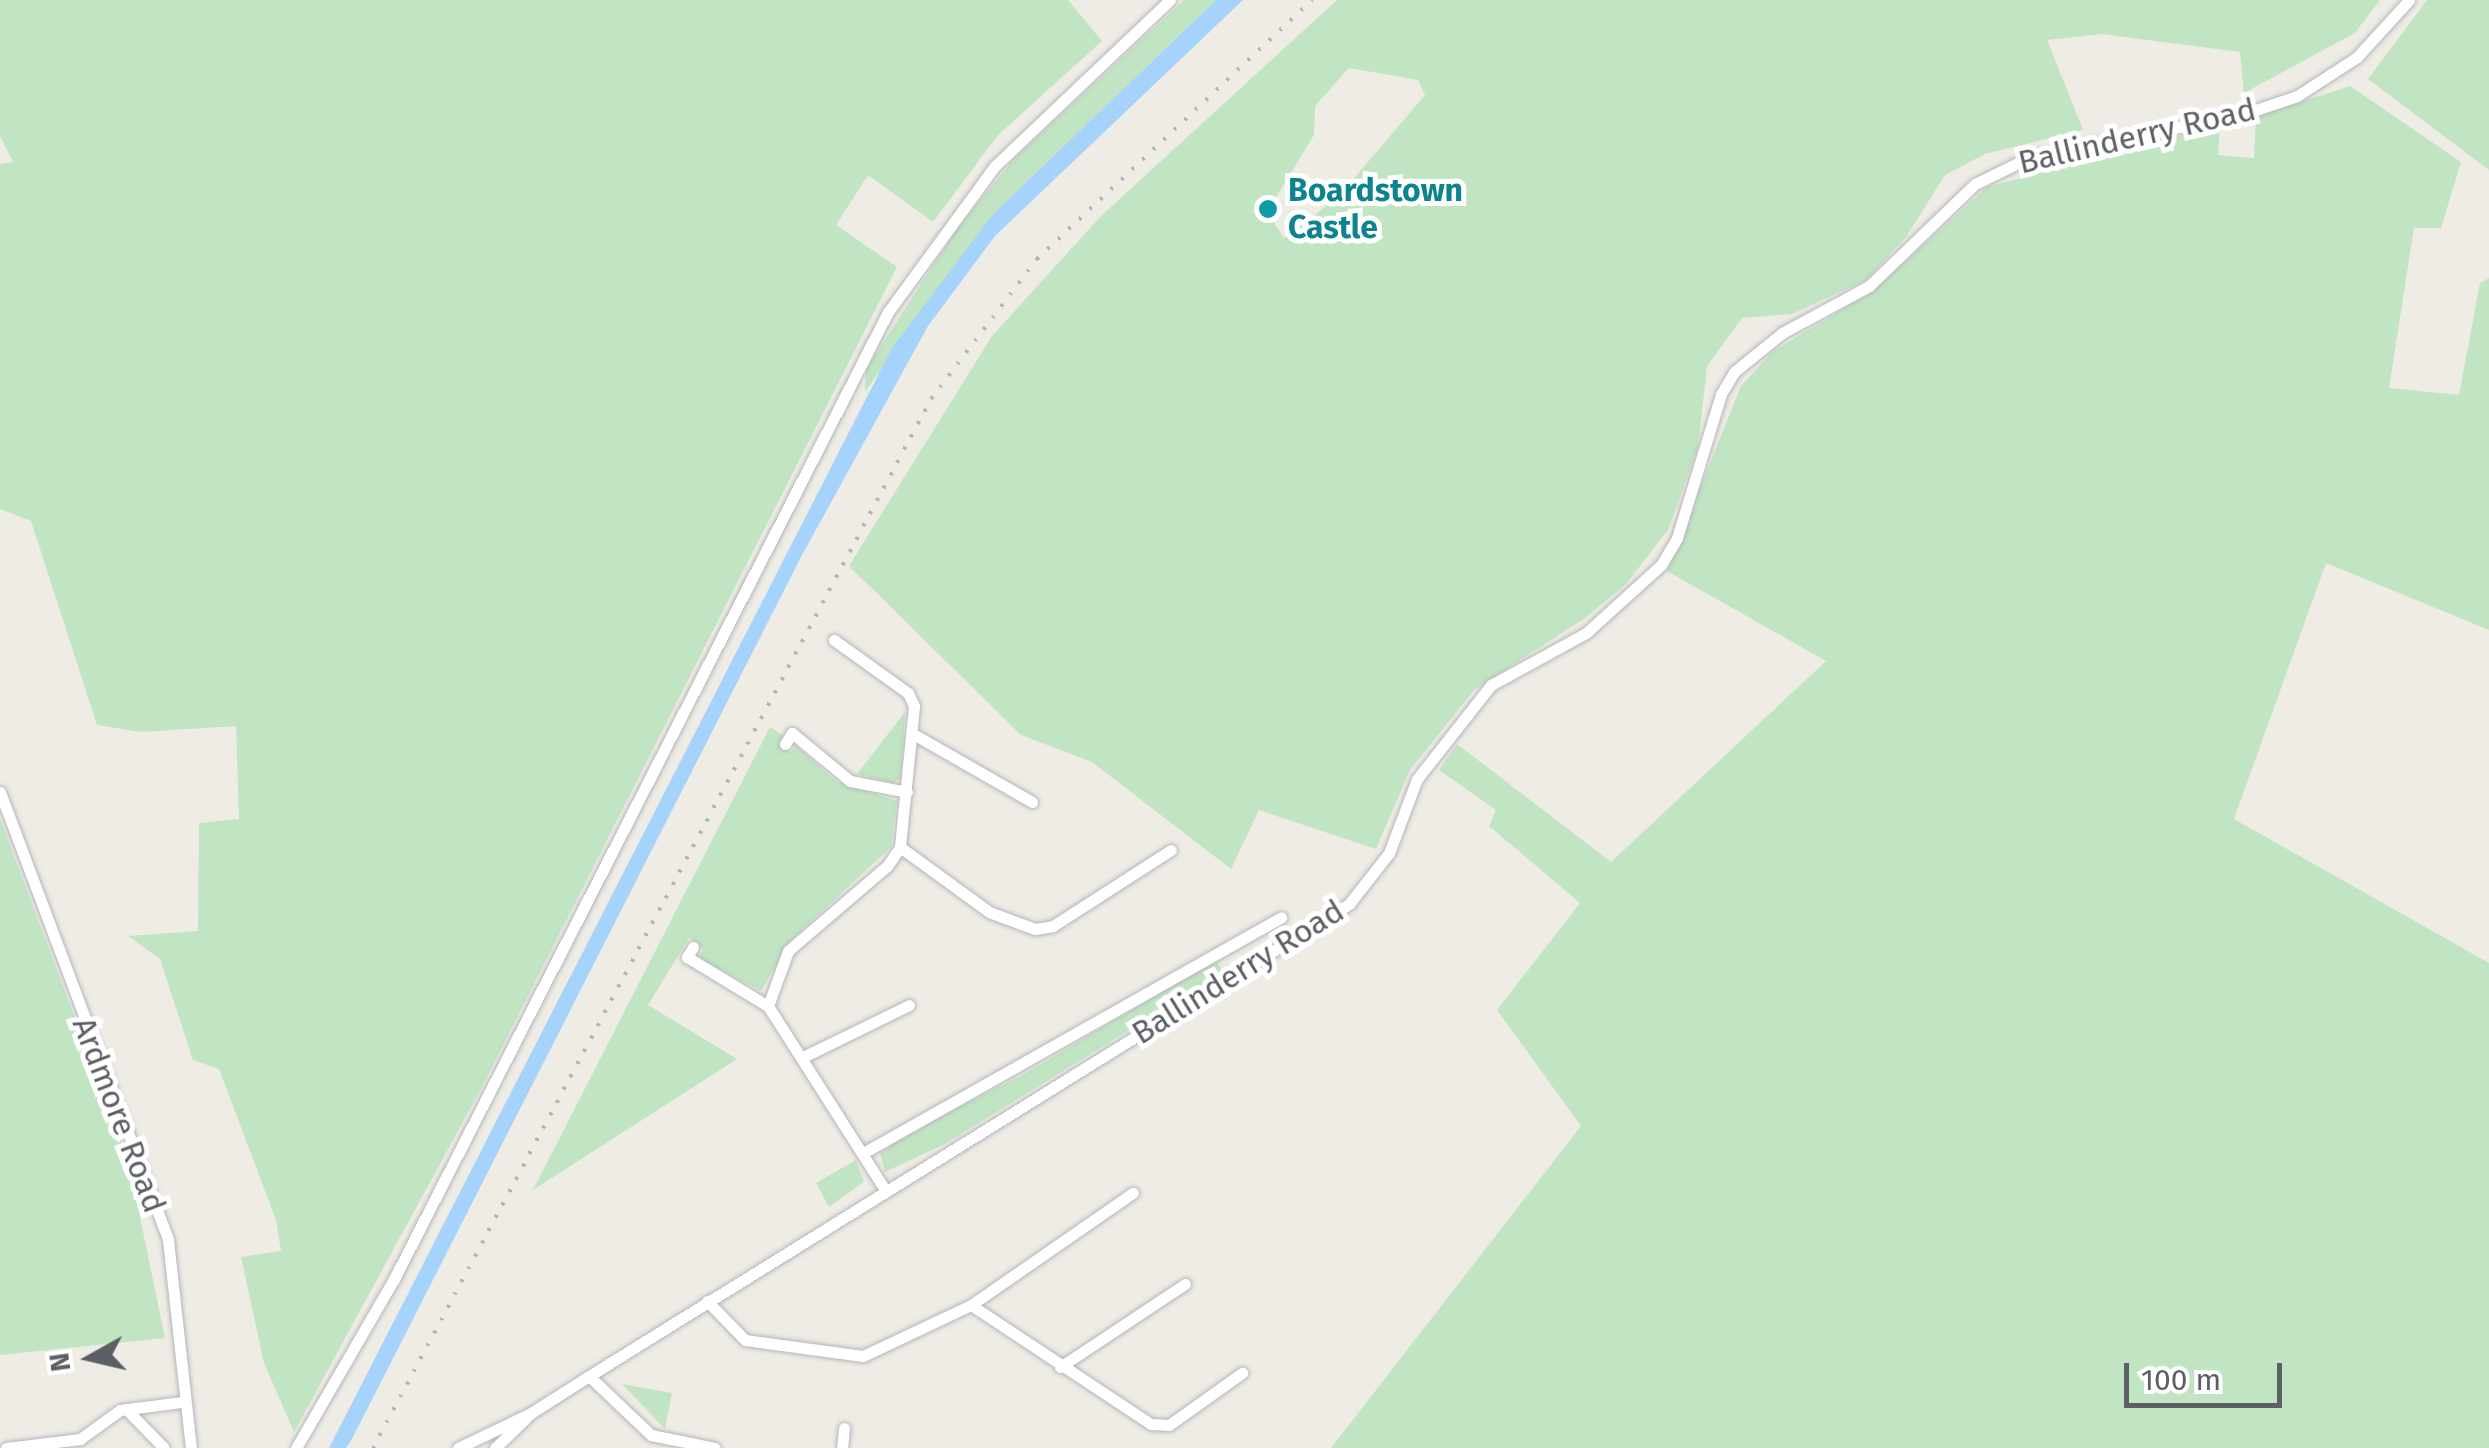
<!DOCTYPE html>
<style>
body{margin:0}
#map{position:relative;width:2489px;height:1448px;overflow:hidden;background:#eeece4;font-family:"Fira Sans",sans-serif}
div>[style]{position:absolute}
.green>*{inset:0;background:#c1e5c3}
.water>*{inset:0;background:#a6d3fc}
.roads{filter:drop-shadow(0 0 2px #b4b6bb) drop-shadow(0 0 2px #b4b6bb)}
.minor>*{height:11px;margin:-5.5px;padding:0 5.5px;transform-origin:5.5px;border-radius:5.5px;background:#fff}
.rail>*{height:4px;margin-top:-2px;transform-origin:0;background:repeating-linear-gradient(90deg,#b3b3b4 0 2.5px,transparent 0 14.5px)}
.dots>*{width:28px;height:28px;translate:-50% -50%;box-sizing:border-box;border:5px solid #fff;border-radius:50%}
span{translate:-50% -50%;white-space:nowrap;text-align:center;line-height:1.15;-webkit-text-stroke:10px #fff;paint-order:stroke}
.street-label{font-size:32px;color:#5c5f64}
.culture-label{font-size:32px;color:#0d838f;font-weight:700}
.left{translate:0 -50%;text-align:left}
.north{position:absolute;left:40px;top:1308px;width:100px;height:100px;-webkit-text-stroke:8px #fff;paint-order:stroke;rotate:262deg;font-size:28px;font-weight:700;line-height:40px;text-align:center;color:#5c5f64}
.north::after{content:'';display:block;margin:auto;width:35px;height:45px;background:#5c5f64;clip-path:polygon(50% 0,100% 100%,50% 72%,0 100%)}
.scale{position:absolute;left:2124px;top:1363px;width:158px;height:45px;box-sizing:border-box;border:5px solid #5c5f64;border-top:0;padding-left:12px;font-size:30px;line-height:35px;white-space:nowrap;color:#5c5f64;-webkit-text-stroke:8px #fff;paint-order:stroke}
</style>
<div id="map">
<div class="green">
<i style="clip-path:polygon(0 0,1068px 0,1102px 41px,998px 135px,933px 222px,868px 175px,836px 225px,897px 267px,483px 1085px,294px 1432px,264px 1363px,241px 1257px,281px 1251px,276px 1220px,219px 1069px,193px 1060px,160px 959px,128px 936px,198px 931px,199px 823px,239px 819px,236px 726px,141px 732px,97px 725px,31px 521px,0 509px,0 164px,13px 162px,0 136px)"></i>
<i style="clip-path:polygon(1184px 0,1216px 0,994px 213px,865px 392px,866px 369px,958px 227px,1015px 158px)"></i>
<i style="clip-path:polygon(evenodd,1337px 0,2380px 0,2355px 33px,2244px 93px,2240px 52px,2101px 34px,2047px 40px,2083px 130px,1985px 154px,1945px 175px,1906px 237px,1866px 280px,1792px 314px,1742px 318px,1707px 366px,1698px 447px,1668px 530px,1626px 584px,1585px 618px,1474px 690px,1410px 770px,1376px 849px,1259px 810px,1231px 869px,1092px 762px,1021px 735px,849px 566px,992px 336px,1101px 216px,1337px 0,1349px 68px,1418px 80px,1425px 95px,1338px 197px,1284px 238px,1267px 212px,1314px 135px,1315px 106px,1349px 68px)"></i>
<i style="clip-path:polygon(2427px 0,2489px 0,2489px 170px,2368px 79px)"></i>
<i style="clip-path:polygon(2350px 86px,2461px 162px,2441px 228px,2414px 228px,2389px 388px,2459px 395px,2480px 283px,2489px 278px,2489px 630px,2326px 563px,2234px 819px,2489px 963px,2489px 1448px,1331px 1448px,1581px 1126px,1497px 1010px,1580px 903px,1489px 826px,1496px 810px,1439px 770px,1457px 744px,1611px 862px,1826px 661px,1667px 571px,1741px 386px,1772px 352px,1873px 291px,1987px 187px,2220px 125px,2218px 155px,2254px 158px,2256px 116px)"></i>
<i style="clip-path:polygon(905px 712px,901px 778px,894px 783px,857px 774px)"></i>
<i style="clip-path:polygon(770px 727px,783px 735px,779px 743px,791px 752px,796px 746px,837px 782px,897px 801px,891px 847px,790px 941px,761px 991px,699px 958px,703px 949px,689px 938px,648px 1005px,737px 1059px,533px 1190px)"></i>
<i style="clip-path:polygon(0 819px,128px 1159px,165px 1338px,0 1355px)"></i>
<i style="clip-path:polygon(1216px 960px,1223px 972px,943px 1145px,885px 1172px,880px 1153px,915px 1130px,1026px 1073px)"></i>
<i style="clip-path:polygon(856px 1160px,864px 1182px,829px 1207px,816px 1183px)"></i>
<i style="clip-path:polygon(622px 1384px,672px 1393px,665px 1429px)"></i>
</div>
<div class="water">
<i style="clip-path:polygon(1216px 0,1243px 0,995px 236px,928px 326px,801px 557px,353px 1437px,346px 1448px,329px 1448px,892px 348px,994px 213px)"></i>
</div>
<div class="roads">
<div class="minor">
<i style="left:834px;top:640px;width:91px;rotate:35.6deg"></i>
<i style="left:908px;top:693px;width:14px;rotate:65deg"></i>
<i style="left:914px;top:706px;width:142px;rotate:95.7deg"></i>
<i style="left:900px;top:847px;width:23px;rotate:124deg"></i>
<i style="left:887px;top:866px;width:130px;rotate:139.4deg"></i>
<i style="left:788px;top:951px;width:59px;rotate:110deg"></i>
<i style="left:768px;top:1006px;width:218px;rotate:57.5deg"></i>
<i style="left:915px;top:735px;width:135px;rotate:29.8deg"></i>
<i style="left:785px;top:744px;width:13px;rotate:-58deg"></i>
<i style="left:792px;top:733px;width:75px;rotate:39.6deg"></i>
<i style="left:850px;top:781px;width:58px;rotate:10.9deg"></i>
<i style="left:0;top:792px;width:478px;rotate:69.4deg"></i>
<i style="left:168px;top:1240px;width:209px;rotate:83.7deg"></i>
<i style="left:900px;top:847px;width:110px;rotate:36.1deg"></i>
<i style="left:989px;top:912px;width:49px;rotate:20.3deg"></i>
<i style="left:1035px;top:929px;width:18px;rotate:-9deg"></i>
<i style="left:1053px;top:926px;width:140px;rotate:-32.8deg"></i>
<i style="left:693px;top:947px;width:12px;rotate:121deg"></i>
<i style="left:687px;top:957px;width:95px;rotate:31.2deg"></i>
<i style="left:803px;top:1057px;width:118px;rotate:-26.1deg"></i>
<i style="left:863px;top:1153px;width:480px;rotate:-29.4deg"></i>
<i style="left:707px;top:1301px;width:54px;rotate:45.7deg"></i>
<i style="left:745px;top:1340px;width:119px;rotate:7.7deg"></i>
<i style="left:863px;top:1356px;width:119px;rotate:-25.3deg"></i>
<i style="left:971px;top:1305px;width:216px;rotate:33.5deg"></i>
<i style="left:1151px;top:1424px;width:18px;rotate:3deg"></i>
<i style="left:1169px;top:1425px;width:90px;rotate:-35.5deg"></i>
<i style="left:971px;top:1305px;width:197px;rotate:-34.7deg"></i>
<i style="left:1060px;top:1367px;width:150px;rotate:-33.6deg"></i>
<i style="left:589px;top:1376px;width:86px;rotate:43.6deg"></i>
<i style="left:651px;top:1435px;width:65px;rotate:11.5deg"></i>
<i style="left:126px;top:1409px;width:54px;rotate:45.7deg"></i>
<i style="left:6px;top:1448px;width:75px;rotate:-6.9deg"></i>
<i style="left:80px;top:1439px;width:49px;rotate:-35.9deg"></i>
<i style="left:120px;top:1410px;width:63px;rotate:-7.4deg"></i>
<i style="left:296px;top:1448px;width:195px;rotate:-59.9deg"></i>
<i style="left:394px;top:1279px;width:1086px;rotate:-62.94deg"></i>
<i style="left:888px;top:312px;width:181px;rotate:-53.8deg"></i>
<i style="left:995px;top:166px;width:241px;rotate:-43.5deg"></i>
<i style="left:458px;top:1448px;width:81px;rotate:-25.6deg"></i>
<i style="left:495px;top:1448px;width:50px;rotate:-44.2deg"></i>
<i style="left:531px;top:1413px;width:69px;rotate:-32.5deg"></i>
<i style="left:589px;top:1376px;width:895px;rotate:-31.84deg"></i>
<i style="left:1349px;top:904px;width:65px;rotate:-51.9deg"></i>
<i style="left:1389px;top:853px;width:79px;rotate:-69.3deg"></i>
<i style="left:1417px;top:779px;width:120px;rotate:-51.8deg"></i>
<i style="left:1491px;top:685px;width:108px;rotate:-28.7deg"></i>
<i style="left:1586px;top:633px;width:101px;rotate:-42.2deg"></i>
<i style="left:1661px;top:565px;width:31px;rotate:-59deg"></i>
<i style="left:1677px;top:538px;width:151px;rotate:-73deg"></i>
<i style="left:1721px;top:394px;width:26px;rotate:-59deg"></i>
<i style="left:1734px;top:372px;width:62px;rotate:-39.1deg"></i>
<i style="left:1782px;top:333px;width:99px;rotate:-28.4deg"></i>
<i style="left:1869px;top:286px;width:147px;rotate:-43.9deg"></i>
<i style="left:1975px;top:184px;width:59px;rotate:-26.1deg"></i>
<i style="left:2028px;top:158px;width:224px;rotate:-11.6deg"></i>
<i style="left:2247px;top:113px;width:53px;rotate:-18.8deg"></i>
<i style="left:2297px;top:96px;width:72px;rotate:-33deg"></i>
<i style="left:2357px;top:57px;width:77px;rotate:-47.6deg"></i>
<i style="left:842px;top:1448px;width:20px;rotate:-84deg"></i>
</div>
</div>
<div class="rail">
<i style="left:373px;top:1448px;width:1188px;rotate:-61.99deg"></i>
<i style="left:931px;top:399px;width:176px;rotate:-52.9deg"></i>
<i style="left:1037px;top:259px;width:378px;rotate:-43.3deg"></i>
</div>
<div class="dots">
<i style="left:1268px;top:209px;background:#0f9aa8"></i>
</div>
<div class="street-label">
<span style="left:2137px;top:136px;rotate:-13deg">Ballinderry Road</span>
<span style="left:1238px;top:972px;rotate:-32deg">Ballinderry Road</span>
<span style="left:119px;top:1115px;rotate:69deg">Ardmore Road</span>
</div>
<div class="culture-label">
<span class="left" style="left:1288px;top:209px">Boardstown<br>Castle</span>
</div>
<div class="north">N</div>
<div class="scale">100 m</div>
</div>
